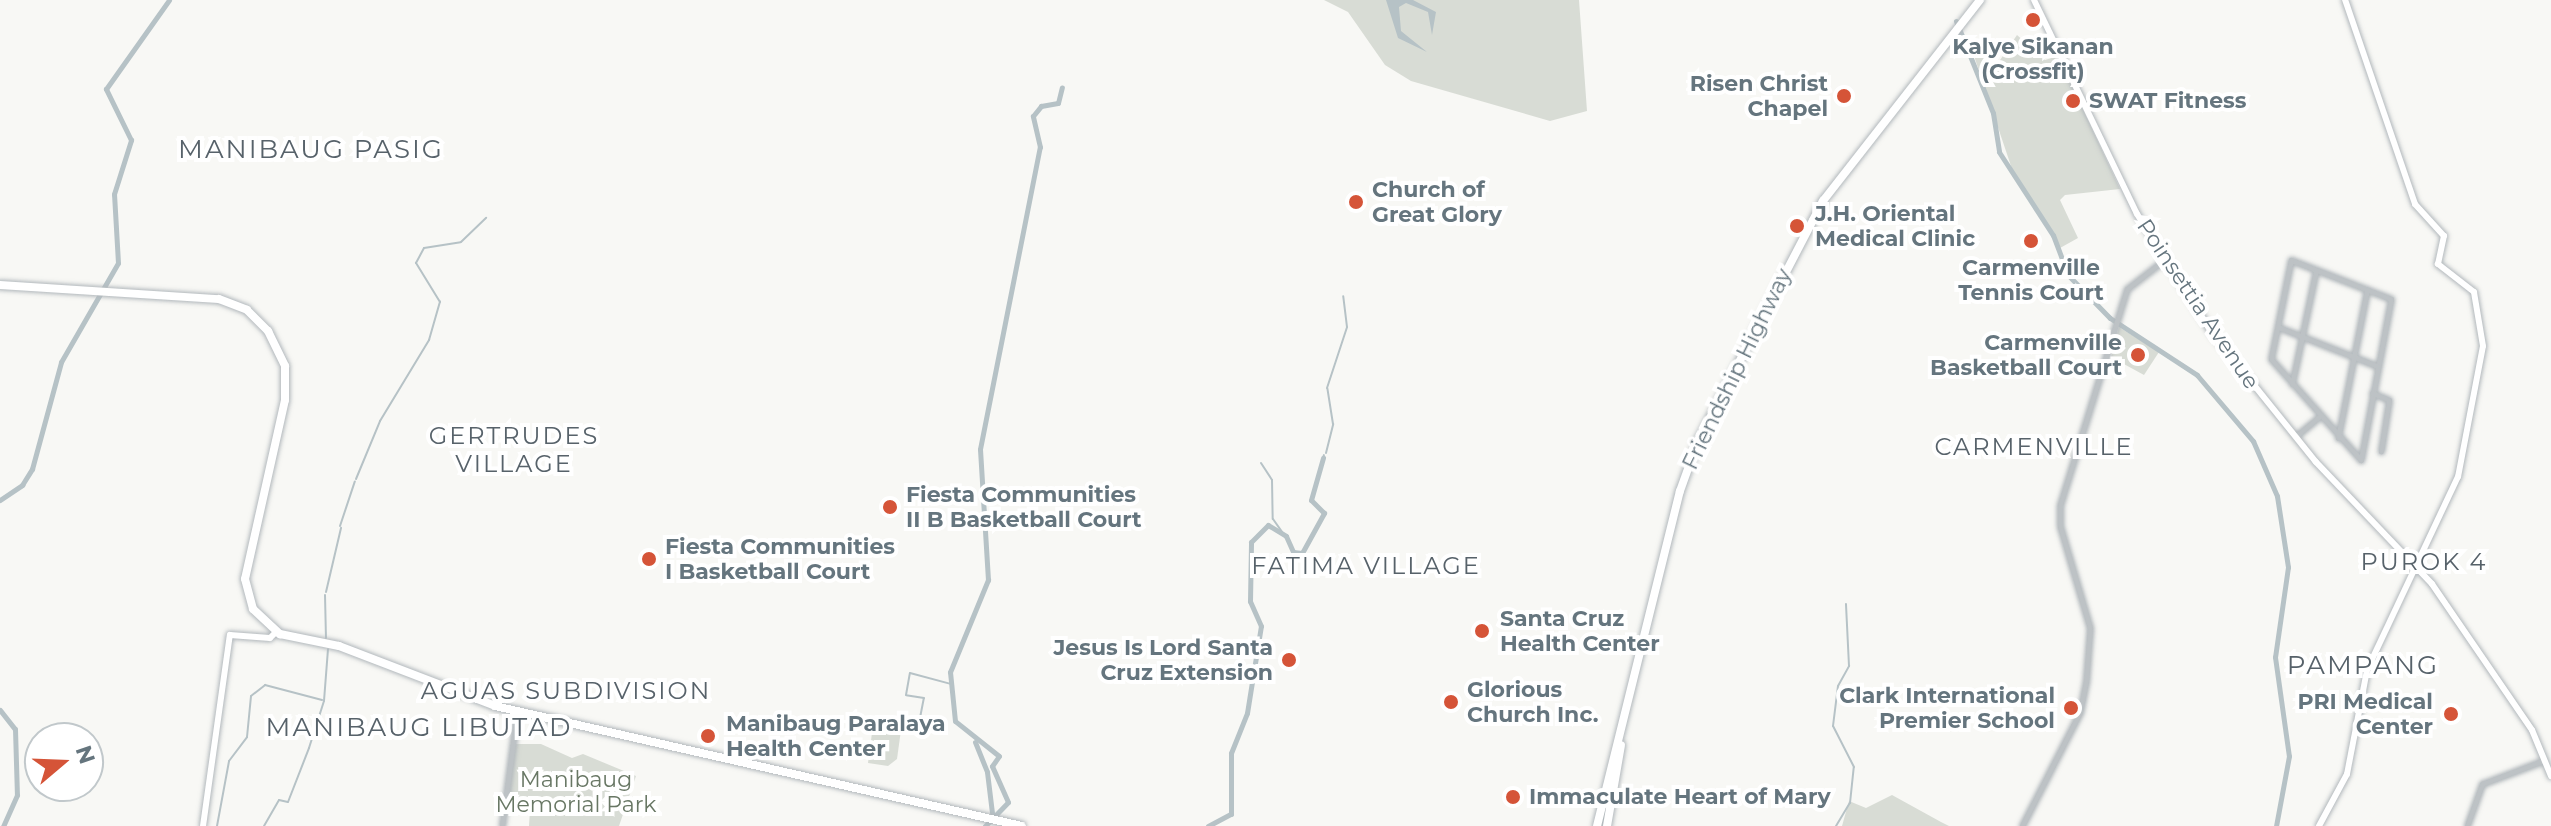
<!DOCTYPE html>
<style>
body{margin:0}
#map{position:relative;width:2551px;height:826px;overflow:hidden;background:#f8f8f5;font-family:Montserrat,sans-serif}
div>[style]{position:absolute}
.green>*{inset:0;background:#d8dcd5}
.water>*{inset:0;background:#b6c2c6}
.stream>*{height:2px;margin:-1px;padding:0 1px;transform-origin:1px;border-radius:1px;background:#b6c2c6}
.river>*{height:5px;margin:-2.5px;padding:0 2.5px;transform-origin:2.5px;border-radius:2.5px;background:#b6c2c6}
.roads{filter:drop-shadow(0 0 2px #b2b8bc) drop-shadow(0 0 2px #b2b8bc)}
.tertiary>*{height:5px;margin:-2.5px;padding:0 2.5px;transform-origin:2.5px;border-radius:2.5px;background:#bdc2c5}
.secondary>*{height:6px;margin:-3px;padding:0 3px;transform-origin:3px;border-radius:3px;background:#fff}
.primary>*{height:8px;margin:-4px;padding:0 4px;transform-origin:4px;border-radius:4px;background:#fff}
.dots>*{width:22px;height:22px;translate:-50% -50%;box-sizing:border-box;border:4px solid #fff;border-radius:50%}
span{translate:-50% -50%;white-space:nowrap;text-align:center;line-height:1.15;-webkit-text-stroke:8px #fff;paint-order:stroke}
.poi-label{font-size:22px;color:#65757e;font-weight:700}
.right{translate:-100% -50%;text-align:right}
.left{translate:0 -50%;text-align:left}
.street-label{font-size:22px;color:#65757e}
.park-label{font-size:22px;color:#687764}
.neighbourhood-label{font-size:24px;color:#57626a;letter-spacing:2px}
.quarter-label{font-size:26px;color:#57626a;letter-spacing:2px}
.north{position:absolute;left:24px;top:722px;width:80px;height:80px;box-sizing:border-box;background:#fff;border:2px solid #c1c8cb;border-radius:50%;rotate:71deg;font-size:22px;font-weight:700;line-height:32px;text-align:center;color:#65757e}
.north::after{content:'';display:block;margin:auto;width:28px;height:36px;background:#d55438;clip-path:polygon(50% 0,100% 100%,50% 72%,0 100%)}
</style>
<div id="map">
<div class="green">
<i style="clip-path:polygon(1324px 0,1579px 0,1587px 111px,1550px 121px,1411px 81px,1385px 65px,1348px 12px)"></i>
<i style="clip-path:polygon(2017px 35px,2045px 60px,2058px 56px,2120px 189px,2065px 195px,2060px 200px,2078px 238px,2060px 248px,2012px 169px,1971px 47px,1996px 66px)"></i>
<i style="clip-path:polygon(2119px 327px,2159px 352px,2144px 375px,2111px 357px)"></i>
<i style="clip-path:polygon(873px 725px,901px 730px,897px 759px,888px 766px,868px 763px)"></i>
<i style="clip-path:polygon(514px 744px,541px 744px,572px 758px,583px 754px,636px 776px,619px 826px,529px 826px,530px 810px,507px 804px)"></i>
<i style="clip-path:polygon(1892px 795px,1941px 822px,1949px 826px,1842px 826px,1849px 801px,1866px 808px)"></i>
</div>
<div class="water">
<i style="clip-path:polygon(1386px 0,1413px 0,1436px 12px,1432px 35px,1428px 12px,1406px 3px,1399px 7px,1401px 31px,1427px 52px,1398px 38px)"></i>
</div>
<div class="stream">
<i style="left:1326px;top:453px;width:30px;rotate:-76deg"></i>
<i style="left:1333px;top:424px;width:36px;rotate:-99deg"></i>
<i style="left:1327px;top:388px;width:64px;rotate:-71.8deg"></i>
<i style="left:1347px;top:327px;width:31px;rotate:-97deg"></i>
<i style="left:1323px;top:458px;width:3px;rotate:-72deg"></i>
<i style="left:1261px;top:463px;width:20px;rotate:57deg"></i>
<i style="left:1272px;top:480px;width:39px;rotate:89deg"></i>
<i style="left:1273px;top:519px;width:16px;rotate:55deg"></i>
<i style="left:356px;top:479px;width:63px;rotate:-67.5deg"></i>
<i style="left:380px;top:421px;width:95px;rotate:-58.8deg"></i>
<i style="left:429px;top:340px;width:40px;rotate:-74deg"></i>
<i style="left:440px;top:302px;width:46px;rotate:-121.6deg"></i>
<i style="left:416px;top:263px;width:17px;rotate:-62deg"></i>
<i style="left:424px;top:248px;width:37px;rotate:-9deg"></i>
<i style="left:461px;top:242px;width:35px;rotate:-44deg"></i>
<i style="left:340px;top:526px;width:47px;rotate:-71.6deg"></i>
<i style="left:326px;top:592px;width:66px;rotate:-76.8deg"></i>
<i style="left:325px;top:595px;width:43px;rotate:88.7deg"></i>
<i style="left:901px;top:719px;width:18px;rotate:13deg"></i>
<i style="left:919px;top:723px;width:25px;rotate:-79deg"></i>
<i style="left:924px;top:698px;width:18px;rotate:-171deg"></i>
<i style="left:906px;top:695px;width:22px;rotate:-80deg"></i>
<i style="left:910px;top:673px;width:42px;rotate:15deg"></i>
<i style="left:217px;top:826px;width:66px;rotate:-79.5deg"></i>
<i style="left:229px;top:761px;width:30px;rotate:-53deg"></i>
<i style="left:247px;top:737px;width:41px;rotate:-84.4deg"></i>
<i style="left:251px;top:696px;width:18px;rotate:-38deg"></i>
<i style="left:265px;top:685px;width:59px;rotate:14.7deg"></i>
<i style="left:264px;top:826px;width:30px;rotate:-60deg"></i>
<i style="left:279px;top:800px;width:9px;rotate:13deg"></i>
<i style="left:288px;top:802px;width:58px;rotate:-68.7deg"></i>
<i style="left:309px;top:748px;width:49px;rotate:-72.3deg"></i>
<i style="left:324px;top:701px;width:52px;rotate:-85.6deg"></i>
<i style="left:1836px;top:826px;width:27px;rotate:-59deg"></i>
<i style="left:1850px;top:803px;width:36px;rotate:-84deg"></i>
<i style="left:1854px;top:767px;width:46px;rotate:-117.1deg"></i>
<i style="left:1833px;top:726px;width:40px;rotate:-82.9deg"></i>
<i style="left:1838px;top:686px;width:23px;rotate:-61deg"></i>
<i style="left:1849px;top:666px;width:62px;rotate:-92.8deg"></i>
</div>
<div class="river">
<i style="left:1956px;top:21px;width:99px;rotate:68.1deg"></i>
<i style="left:1993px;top:113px;width:39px;rotate:81deg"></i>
<i style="left:1999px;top:152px;width:99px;rotate:57deg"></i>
<i style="left:2053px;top:235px;width:43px;rotate:69.4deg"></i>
<i style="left:2068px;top:275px;width:60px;rotate:45.7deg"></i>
<i style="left:2110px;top:318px;width:104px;rotate:33.2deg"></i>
<i style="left:2197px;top:375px;width:87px;rotate:49.7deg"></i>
<i style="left:2253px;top:441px;width:60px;rotate:66.4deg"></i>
<i style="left:2277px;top:496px;width:72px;rotate:81.2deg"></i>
<i style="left:2288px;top:567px;width:91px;rotate:98.2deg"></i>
<i style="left:2275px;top:657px;width:100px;rotate:82deg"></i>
<i style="left:2289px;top:756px;width:71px;rotate:100.5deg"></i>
<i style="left:0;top:500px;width:27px;rotate:-34deg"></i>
<i style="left:22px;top:485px;width:19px;rotate:-58deg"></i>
<i style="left:32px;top:469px;width:111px;rotate:-74.8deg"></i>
<i style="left:61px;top:362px;width:114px;rotate:-60.1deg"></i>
<i style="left:118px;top:263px;width:69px;rotate:-93.3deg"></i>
<i style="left:114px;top:194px;width:57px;rotate:-72.5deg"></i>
<i style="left:131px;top:140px;width:57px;rotate:-116.1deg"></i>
<i style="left:106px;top:89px;width:109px;rotate:-54.7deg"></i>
<i style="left:0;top:710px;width:24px;rotate:52deg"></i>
<i style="left:15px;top:729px;width:66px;rotate:88.3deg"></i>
<i style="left:17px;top:795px;width:34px;rotate:114deg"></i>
<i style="left:975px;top:742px;width:32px;rotate:68deg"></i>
<i style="left:987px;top:772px;width:41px;rotate:83deg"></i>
<i style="left:985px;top:826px;width:33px;rotate:-46deg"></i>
<i style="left:1008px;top:802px;width:39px;rotate:-114deg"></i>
<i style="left:992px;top:766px;width:12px;rotate:-55deg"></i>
<i style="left:999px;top:756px;width:56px;rotate:-141.5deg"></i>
<i style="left:955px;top:721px;width:49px;rotate:-95.8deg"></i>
<i style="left:950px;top:672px;width:100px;rotate:-67.6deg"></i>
<i style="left:988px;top:580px;width:131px;rotate:-93.5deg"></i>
<i style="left:980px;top:449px;width:308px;rotate:-78.8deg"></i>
<i style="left:1040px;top:147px;width:32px;rotate:-103deg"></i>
<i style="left:1033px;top:116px;width:13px;rotate:-51deg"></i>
<i style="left:1041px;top:106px;width:17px;rotate:-10deg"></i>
<i style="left:1058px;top:103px;width:16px;rotate:-76deg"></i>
<i style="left:1208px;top:826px;width:26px;rotate:-28deg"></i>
<i style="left:1231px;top:814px;width:61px;rotate:-90deg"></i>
<i style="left:1231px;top:753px;width:43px;rotate:-68.2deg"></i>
<i style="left:1247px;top:713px;width:88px;rotate:-80.9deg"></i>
<i style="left:1261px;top:626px;width:27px;rotate:-114deg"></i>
<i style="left:1250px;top:601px;width:59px;rotate:-89deg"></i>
<i style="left:1251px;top:542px;width:24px;rotate:-45deg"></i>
<i style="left:1268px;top:525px;width:21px;rotate:31deg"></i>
<i style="left:1286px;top:536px;width:17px;rotate:66deg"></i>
<i style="left:1293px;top:552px;width:9px;rotate:6deg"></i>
<i style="left:1302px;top:553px;width:46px;rotate:-61.2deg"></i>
<i style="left:1324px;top:513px;width:18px;rotate:-135deg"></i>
<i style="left:1311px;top:500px;width:44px;rotate:-74.1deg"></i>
</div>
<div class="roads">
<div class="tertiary">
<i style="left:2291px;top:260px;width:107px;rotate:21.3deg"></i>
<i style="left:2391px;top:299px;width:164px;rotate:100.6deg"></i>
<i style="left:2361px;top:460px;width:135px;rotate:-131.7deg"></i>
<i style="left:2271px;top:359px;width:101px;rotate:-78.6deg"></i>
<i style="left:2278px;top:327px;width:106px;rotate:21.5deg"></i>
<i style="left:2292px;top:384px;width:116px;rotate:-78.1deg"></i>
<i style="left:2372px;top:393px;width:18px;rotate:22deg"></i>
<i style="left:2389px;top:400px;width:52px;rotate:98.9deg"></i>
<i style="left:2295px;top:437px;width:31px;rotate:-40deg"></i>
<i style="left:2338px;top:438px;width:151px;rotate:-78.9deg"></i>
<i style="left:502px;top:826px;width:115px;rotate:-82.5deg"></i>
<i style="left:2022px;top:826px;width:128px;rotate:-63deg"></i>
<i style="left:2080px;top:712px;width:31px;rotate:-79deg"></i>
<i style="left:2086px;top:682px;width:54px;rotate:-85.8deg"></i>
<i style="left:2090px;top:628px;width:106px;rotate:-106.4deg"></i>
<i style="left:2060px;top:526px;width:21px;rotate:-90deg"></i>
<i style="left:2060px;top:505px;width:226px;rotate:-72.8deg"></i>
<i style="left:2127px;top:289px;width:47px;rotate:-38.1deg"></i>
<i style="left:2467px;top:826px;width:45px;rotate:-70.3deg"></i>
<i style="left:2482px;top:784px;width:67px;rotate:-20.9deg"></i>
</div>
<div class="secondary">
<i style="left:2034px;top:0;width:237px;rotate:64.3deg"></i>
<i style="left:2137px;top:214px;width:142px;rotate:57.7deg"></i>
<i style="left:2213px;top:334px;width:164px;rotate:51.2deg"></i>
<i style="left:2316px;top:462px;width:168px;rotate:46.4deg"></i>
<i style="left:2432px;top:584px;width:177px;rotate:55.6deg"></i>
<i style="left:2532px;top:730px;width:50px;rotate:67.6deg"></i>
<i style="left:203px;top:826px;width:193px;rotate:-82deg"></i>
<i style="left:230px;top:635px;width:40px;rotate:4.3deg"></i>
<i style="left:270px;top:638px;width:8px;rotate:-45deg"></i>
<i style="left:2319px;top:826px;width:59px;rotate:-61.7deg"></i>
<i style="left:2347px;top:774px;width:106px;rotate:-79.1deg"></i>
<i style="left:2367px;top:670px;width:213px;rotate:-64.8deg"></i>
<i style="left:2458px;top:477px;width:133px;rotate:-79.2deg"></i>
<i style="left:2483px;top:346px;width:55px;rotate:-99.5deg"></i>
<i style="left:2474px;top:292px;width:46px;rotate:-142.1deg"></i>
<i style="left:2438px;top:264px;width:29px;rotate:-78deg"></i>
<i style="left:2444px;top:236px;width:43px;rotate:-132.2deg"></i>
<i style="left:2415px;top:204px;width:216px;rotate:-108.9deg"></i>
</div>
<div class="primary">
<i style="left:0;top:285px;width:219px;rotate:3.7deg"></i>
<i style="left:219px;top:299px;width:30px;rotate:21deg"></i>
<i style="left:247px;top:310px;width:30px;rotate:45deg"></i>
<i style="left:268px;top:331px;width:39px;rotate:64deg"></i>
<i style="left:285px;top:366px;width:34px;rotate:90deg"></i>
<i style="left:285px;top:400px;width:183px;rotate:102.6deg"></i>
<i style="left:245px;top:579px;width:31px;rotate:75deg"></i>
<i style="left:253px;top:609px;width:37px;rotate:43deg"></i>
<i style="left:280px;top:634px;width:60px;rotate:11.5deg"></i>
<i style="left:339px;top:646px;width:167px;rotate:21deg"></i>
<i style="left:495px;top:706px;width:540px;rotate:12.83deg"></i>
<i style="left:1597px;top:826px;width:345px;rotate:-76.1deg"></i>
<i style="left:1680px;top:491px;width:53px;rotate:-70.2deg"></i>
<i style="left:1698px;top:441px;width:271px;rotate:-62.5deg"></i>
<i style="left:1823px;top:201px;width:255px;rotate:-52deg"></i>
<i style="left:1607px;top:826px;width:82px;rotate:-80.2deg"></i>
</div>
</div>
<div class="dots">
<i style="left:2033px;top:20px;background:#d55438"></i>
<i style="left:1844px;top:96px;background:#d55438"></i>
<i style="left:2073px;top:101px;background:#d55438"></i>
<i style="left:1356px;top:202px;background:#d55438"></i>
<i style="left:1797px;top:226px;background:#d55438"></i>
<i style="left:2031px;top:241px;background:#d55438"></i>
<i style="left:2138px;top:355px;background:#d55438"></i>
<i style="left:890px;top:507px;background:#d55438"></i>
<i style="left:649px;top:559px;background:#d55438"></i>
<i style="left:1482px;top:631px;background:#d55438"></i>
<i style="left:1289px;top:660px;background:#d55438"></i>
<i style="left:1451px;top:702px;background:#d55438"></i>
<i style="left:2071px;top:708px;background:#d55438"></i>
<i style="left:2451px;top:714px;background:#d55438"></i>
<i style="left:708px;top:736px;background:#d55438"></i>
<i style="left:1513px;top:797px;background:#d55438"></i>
</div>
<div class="poi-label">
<span style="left:2033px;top:59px">Kalye Sikanan<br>(Crossfit)</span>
<span class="right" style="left:1828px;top:96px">Risen Christ<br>Chapel</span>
<span class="left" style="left:2089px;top:101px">SWAT Fitness</span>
<span class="left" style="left:1372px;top:202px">Church of<br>Great Glory</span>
<span class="left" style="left:1815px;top:226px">J.H. Oriental<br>Medical Clinic</span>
<span style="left:2031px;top:280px">Carmenville<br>Tennis Court</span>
<span class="right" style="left:2122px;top:355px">Carmenville<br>Basketball Court</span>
<span class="left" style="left:906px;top:507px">Fiesta Communities<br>II B Basketball Court</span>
<span class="left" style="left:665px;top:559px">Fiesta Communities<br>I Basketball Court</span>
<span class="left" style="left:1500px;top:631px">Santa Cruz<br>Health Center</span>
<span class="right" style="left:1273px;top:660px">Jesus Is Lord Santa<br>Cruz Extension</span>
<span class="left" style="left:1467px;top:702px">Glorious<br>Church Inc.</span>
<span class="right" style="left:2055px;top:708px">Clark International<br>Premier School</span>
<span class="right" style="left:2433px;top:714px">PRI Medical<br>Center</span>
<span class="left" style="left:726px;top:736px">Manibaug Paralaya<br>Health Center</span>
<span class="left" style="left:1529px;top:797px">Immaculate Heart of Mary</span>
</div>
<div class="street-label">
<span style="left:2198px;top:304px;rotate:56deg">Poinsettia Avenue</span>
<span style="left:1737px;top:369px;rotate:-64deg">Friendship Highway</span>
</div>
<div class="park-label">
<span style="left:576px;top:792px">Manibaug<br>Memorial Park</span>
</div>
<div class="neighbourhood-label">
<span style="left:514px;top:450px">GERTRUDES<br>VILLAGE</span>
<span style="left:2034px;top:447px">CARMENVILLE</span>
<span style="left:2424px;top:562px">PUROK 4</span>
<span style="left:1366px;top:566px">FATIMA VILLAGE</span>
<span style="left:566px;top:691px">AGUAS SUBDIVISION</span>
</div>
<div class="quarter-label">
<span style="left:311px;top:150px">MANIBAUG PASIG</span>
<span style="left:2363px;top:666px">PAMPANG</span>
<span style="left:419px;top:728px">MANIBAUG LIBUTAD</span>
</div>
<div class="north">N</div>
</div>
